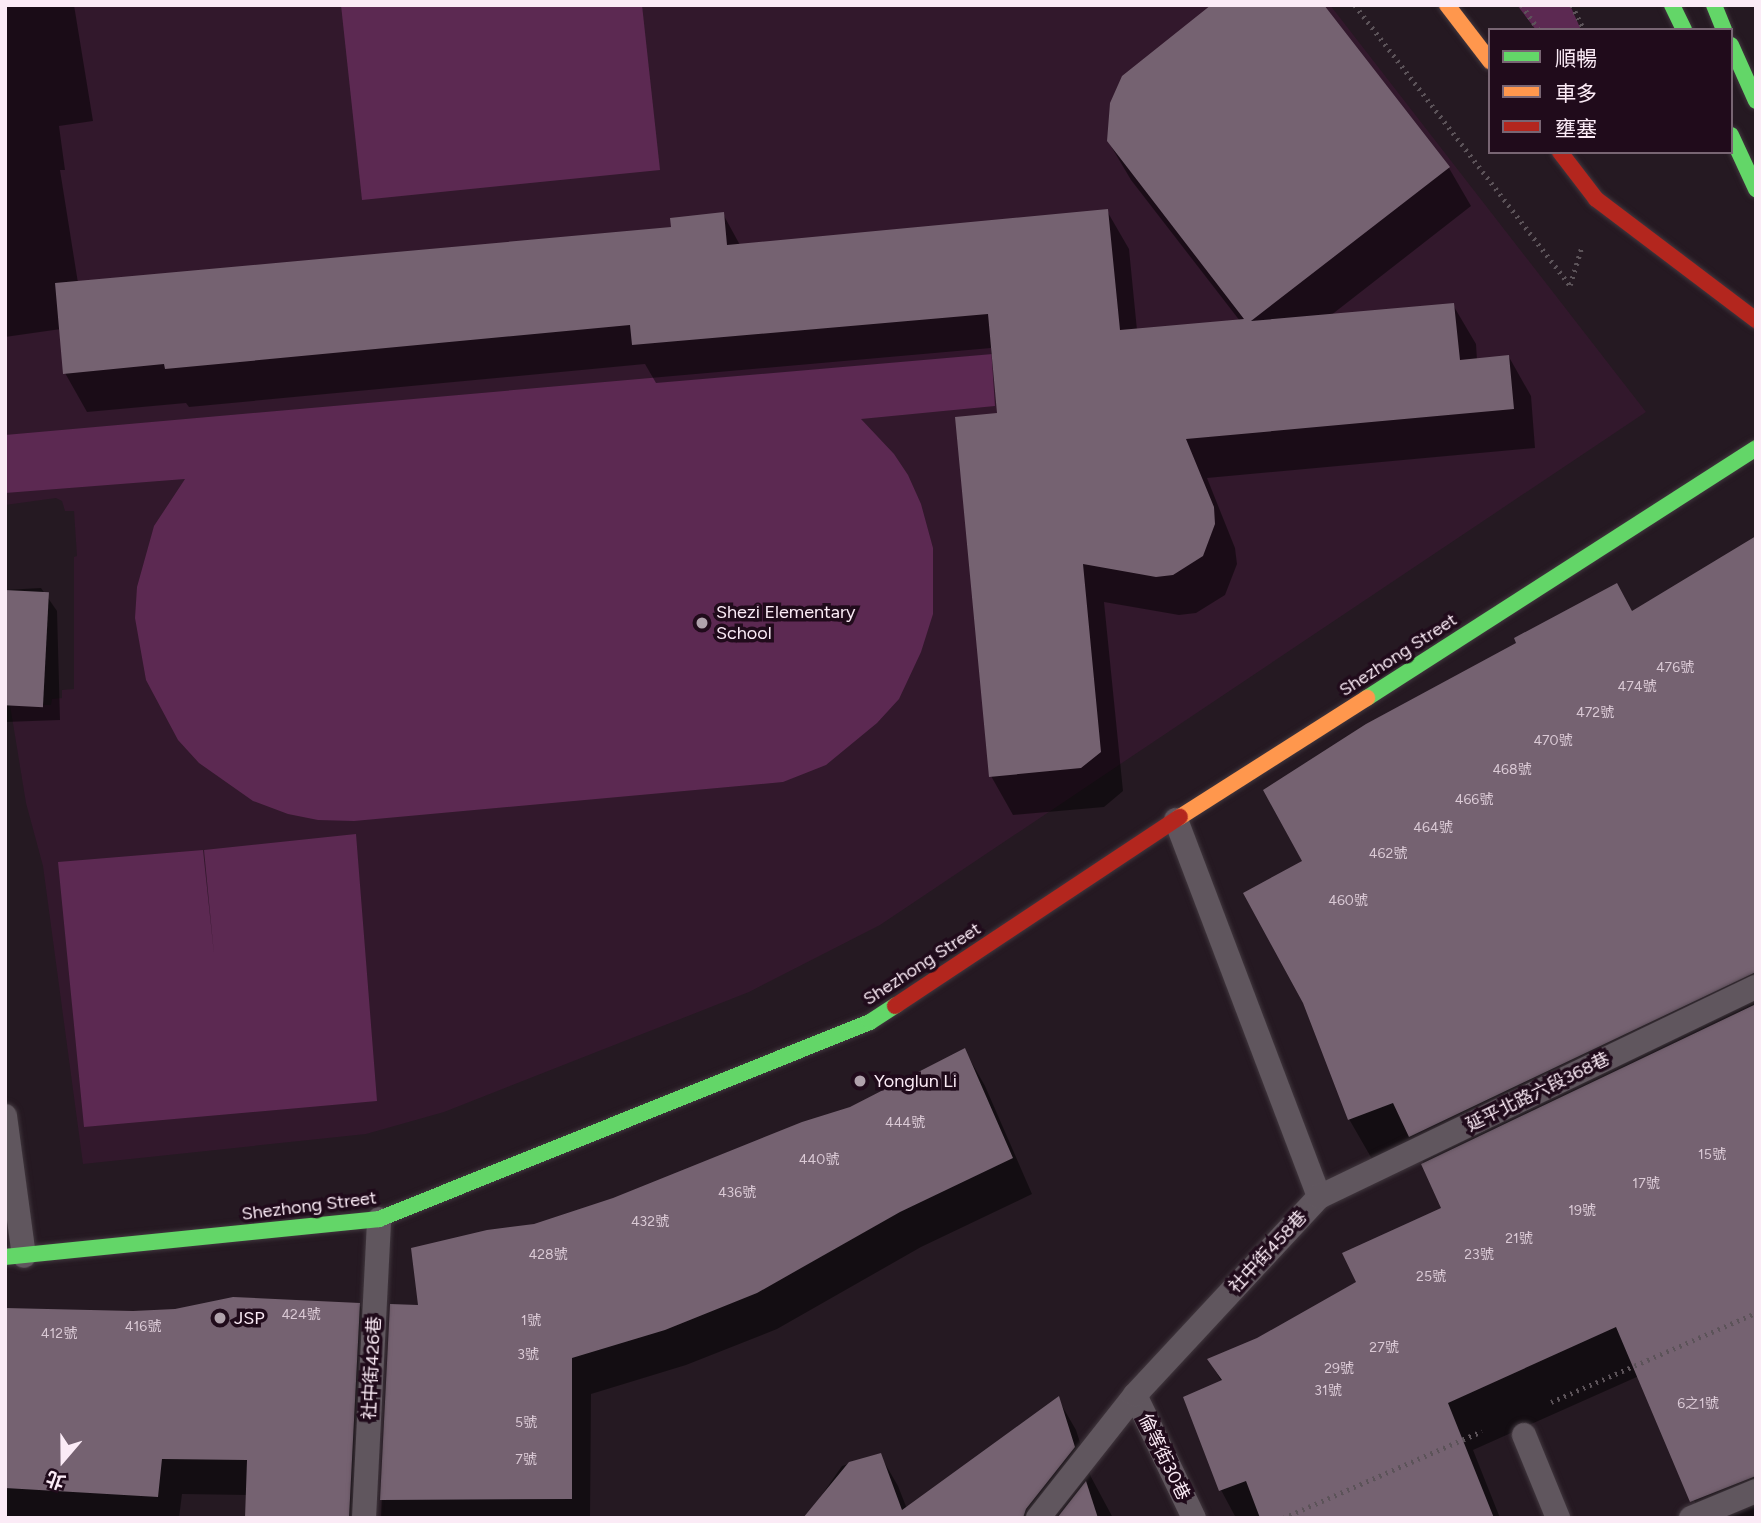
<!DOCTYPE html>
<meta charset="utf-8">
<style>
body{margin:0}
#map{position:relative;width:1761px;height:1523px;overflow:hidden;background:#251922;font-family:Figtree,"Noto Sans TC",sans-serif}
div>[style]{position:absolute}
.built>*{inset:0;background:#32182c}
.green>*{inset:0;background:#5c2952}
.shadow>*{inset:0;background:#0007}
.building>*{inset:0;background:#756271;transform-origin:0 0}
.path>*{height:4.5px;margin-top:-2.25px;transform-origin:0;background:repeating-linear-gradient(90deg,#5c5359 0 2px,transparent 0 7px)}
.roads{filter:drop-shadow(0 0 2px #41373e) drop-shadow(0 0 2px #41373e)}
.lane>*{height:24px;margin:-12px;padding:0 12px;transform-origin:12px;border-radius:12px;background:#60565e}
.fast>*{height:16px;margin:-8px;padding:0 8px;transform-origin:8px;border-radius:8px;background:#63d668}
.slow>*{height:16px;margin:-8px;padding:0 8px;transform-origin:8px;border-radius:8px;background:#ff974d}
.jam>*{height:16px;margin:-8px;padding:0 8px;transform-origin:8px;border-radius:8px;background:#b3261e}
.dots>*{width:19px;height:19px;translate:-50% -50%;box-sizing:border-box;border:4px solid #200b1b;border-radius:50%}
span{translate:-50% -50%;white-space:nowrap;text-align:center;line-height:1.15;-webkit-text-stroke:7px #200b1b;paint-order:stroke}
.number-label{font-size:14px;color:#dac9d5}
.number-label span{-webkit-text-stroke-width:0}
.poi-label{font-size:18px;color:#fbebf6}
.left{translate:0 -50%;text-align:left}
.street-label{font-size:18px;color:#fbebf6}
.frame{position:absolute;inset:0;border:7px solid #fbebf6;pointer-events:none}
.legend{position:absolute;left:1488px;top:28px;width:245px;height:126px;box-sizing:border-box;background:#200b1b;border:2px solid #786573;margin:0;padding:9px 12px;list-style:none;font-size:21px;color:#fbebf6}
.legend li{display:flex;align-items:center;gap:14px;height:35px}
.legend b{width:35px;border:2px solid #786573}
.north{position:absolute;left:28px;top:1425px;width:70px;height:70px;-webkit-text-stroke:5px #200b1b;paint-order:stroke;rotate:200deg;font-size:19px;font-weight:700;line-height:28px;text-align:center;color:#fbebf6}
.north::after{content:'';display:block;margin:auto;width:24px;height:32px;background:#fbebf6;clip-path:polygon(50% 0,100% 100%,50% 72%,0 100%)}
</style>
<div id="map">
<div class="built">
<i style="clip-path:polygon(5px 5px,1330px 5px,1646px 412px,880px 925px,749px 992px,444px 1112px,366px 1134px,83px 1164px,43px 866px,26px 803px,10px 705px,51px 705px,52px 699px,62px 698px,62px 690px,74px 689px,74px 557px,77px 556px,74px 511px,65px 511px,62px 501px,56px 498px,5px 505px)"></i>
</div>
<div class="green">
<i style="clip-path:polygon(341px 5px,642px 5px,660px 170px,362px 200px)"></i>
<i style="clip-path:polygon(1517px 5px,1570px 5px,1581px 30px,1536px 30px)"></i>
<i style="clip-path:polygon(991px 348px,995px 406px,861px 419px,894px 454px,908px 475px,921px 504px,933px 548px,933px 614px,921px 652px,899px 699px,877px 723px,826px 765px,783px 782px,354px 821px,318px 820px,288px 814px,253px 801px,199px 763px,178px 740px,146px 680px,135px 618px,137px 587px,154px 526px,185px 479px,5px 493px,5px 435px)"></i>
<i style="clip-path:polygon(356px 834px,377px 1101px,84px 1127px,58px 862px,203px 850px,214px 954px,204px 850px)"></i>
</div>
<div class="shadow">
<i style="clip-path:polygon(5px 5px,74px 5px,93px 121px,59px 126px,65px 170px,60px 170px,78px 283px,673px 228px,723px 214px,740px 245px,1107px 211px,1129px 249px,1137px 330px,1240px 321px,1131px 180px,1108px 141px,1449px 168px,1471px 206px,1330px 316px,1453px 305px,1476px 344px,1477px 360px,1509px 357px,1531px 396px,1535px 448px,1207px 478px,1235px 548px,1237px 564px,1225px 595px,1196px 613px,1179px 615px,1104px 602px,1123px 791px,1104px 807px,1013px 815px,991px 776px,999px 414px,993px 354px,656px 383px,645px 364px,189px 407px,186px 403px,87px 412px,65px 373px,61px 329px,5px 337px)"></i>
<i style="clip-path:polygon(1756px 538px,1756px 1518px,1702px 1518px,1639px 1376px,1473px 1450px,1500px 1518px,1236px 1518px,1221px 1490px,1222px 1382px,1209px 1360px,1258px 1340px,1358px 1283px,1443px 1209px,1418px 1150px,1376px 1166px,1349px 1119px,1304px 862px,1632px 613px)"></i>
<i style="clip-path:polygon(41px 588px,57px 611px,60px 720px,5px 722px,5px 590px)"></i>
<i style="clip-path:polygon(965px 1051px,985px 1086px,1032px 1194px,921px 1247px,777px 1329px,686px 1365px,591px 1394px,590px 1518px,381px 1518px,391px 1306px,420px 1307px,534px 1226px,614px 1200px,851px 1108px)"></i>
<i style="clip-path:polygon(359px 1304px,379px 1340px,370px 1518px,247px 1518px,248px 1495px,182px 1494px,179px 1518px,5px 1518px,5px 1311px,133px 1313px)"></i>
<i style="clip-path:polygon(1058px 1399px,1076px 1430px,1091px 1477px,1113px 1518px,806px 1518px,842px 1466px,880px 1455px,898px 1486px,907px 1509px)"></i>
</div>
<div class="building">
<i style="clip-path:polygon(1211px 5px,1324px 5px,1450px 167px,1251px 321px,1454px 303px,1460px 360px,1509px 355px,1514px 409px,1186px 439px,1214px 507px,1215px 524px,1203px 556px,1173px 575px,1156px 577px,1083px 564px,1101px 752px,1081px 768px,989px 777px,955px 417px,997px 413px,988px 314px,632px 345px,630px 325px,165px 369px,164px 364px,63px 374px,55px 283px,671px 227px,670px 218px,724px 212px,727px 245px,1108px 209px,1120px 330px,1244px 319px,1107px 141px,1110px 103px,1122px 76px)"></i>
<i style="clip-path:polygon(1756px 536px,1756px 972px,1409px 1137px,1393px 1103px,1348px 1120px,1303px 1003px,1243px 893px,1302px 861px,1263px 790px,1366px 724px,1516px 643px,1514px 638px,1617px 583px,1632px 611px)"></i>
<i style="left:5px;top:590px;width:44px;height:115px;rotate:3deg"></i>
<i style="clip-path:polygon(1756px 1004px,1756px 1476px,1690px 1502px,1616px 1327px,1448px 1403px,1494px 1518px,1260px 1518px,1246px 1481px,1219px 1491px,1183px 1397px,1222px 1380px,1207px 1359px,1257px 1338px,1356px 1282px,1342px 1253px,1441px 1208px,1421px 1164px)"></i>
<i style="clip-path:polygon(965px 1048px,1013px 1158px,900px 1212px,757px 1293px,665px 1330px,572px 1358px,572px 1499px,380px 1500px,390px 1304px,418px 1305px,411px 1248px,487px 1230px,534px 1224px,613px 1198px,802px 1122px,850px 1107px)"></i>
<i style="clip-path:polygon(233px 1297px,360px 1303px,349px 1518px,245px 1518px,247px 1460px,162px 1459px,158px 1497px,5px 1488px,5px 1308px,133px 1311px,175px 1309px)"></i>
<i style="clip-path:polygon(1059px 1396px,1075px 1447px,1026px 1509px,1023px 1518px,803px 1518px,849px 1462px,881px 1453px,902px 1510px)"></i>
<i style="clip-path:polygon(1086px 1481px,1098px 1518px,1057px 1518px)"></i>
</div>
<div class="path">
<i style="left:1355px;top:5px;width:353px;rotate:52.5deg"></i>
<i style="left:1570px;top:285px;width:38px;rotate:-73deg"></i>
<i style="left:1522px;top:5px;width:30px;rotate:56deg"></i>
<i style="left:1572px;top:5px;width:28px;rotate:64deg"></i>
<i style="left:1551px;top:1402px;width:223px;rotate:-23.5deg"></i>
<i style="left:1283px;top:1518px;width:217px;rotate:-23.6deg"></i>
</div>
<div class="roads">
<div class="lane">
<i style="left:1176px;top:820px;width:403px;rotate:69.2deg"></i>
<i style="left:5px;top:1116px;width:141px;rotate:82.3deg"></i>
<i style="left:1135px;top:1395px;width:136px;rotate:64.4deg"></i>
<i style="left:1524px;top:1435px;width:90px;rotate:67.7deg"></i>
<i style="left:364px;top:1518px;width:299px;rotate:-87.1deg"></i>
<i style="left:1038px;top:1518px;width:157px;rotate:-51.7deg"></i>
<i style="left:1135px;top:1395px;width:270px;rotate:-47.1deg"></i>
<i style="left:1319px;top:1197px;width:485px;rotate:-25.7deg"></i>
<i style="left:1691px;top:1518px;width:70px;rotate:-22.6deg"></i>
</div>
<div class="fast">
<i style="left:1672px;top:5px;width:28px;rotate:64deg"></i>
<i style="left:1714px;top:5px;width:27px;rotate:68deg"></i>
<i style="left:1731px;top:45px;width:61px;rotate:65.9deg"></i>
<i style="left:1731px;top:135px;width:60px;rotate:65.2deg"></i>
<i style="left:1367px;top:698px;width:462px;rotate:-32.7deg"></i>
<i style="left:5px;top:1257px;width:376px;rotate:-5.8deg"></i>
<i style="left:379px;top:1219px;width:529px;rotate:-21.86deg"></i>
<i style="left:870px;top:1022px;width:30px;rotate:-33deg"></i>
</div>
<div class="slow">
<i style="left:1447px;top:5px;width:71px;rotate:52.5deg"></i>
<i style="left:1180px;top:817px;width:222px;rotate:-32.5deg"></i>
</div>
<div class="jam">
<i style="left:1560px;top:152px;width:59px;rotate:52.5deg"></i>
<i style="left:1596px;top:199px;width:201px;rotate:37.1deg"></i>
<i style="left:895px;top:1006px;width:342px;rotate:-33.6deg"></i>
</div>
</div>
<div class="dots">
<i style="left:702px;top:623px;background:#b0a2ac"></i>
<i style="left:860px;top:1081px;background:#b0a2ac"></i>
<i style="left:220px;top:1318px;background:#b0a2ac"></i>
</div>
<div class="number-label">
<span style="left:1675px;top:668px">476號</span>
<span style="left:1637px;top:687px">474號</span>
<span style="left:1595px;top:713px">472號</span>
<span style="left:1553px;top:741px">470號</span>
<span style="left:1512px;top:770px">468號</span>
<span style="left:1474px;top:800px">466號</span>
<span style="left:1433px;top:828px">464號</span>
<span style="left:1388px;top:854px">462號</span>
<span style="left:1348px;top:901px">460號</span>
<span style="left:905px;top:1123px">444號</span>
<span style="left:1712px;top:1155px">15號</span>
<span style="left:819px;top:1160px">440號</span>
<span style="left:1646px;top:1184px">17號</span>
<span style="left:737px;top:1193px">436號</span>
<span style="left:1582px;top:1211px">19號</span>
<span style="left:650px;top:1222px">432號</span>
<span style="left:1519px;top:1239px">21號</span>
<span style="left:548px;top:1255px">428號</span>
<span style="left:1479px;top:1255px">23號</span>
<span style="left:1431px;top:1277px">25號</span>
<span style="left:301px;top:1315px">424號</span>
<span style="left:531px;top:1321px">1號</span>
<span style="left:143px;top:1327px">416號</span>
<span style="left:59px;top:1334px">412號</span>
<span style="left:1384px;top:1348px">27號</span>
<span style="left:528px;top:1355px">3號</span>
<span style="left:1339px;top:1369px">29號</span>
<span style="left:1328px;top:1391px">31號</span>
<span style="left:1698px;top:1404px">6之1號</span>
<span style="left:526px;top:1423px">5號</span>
<span style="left:526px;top:1460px">7號</span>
</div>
<div class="poi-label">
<span class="left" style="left:716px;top:623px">Shezi Elementary<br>School</span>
<span class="left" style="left:874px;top:1081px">Yonglun Li</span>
<span class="left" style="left:234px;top:1318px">JSP</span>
</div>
<div class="street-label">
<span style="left:1398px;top:655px;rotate:-33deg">Shezhong Street</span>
<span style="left:922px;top:964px;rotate:-33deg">Shezhong Street</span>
<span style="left:1538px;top:1092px;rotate:-26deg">延平北路六段368巷</span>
<span style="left:309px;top:1206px;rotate:-7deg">Shezhong Street</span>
<span style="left:1268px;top:1252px;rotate:-47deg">社中街458巷</span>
<span style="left:372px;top:1368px;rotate:-87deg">社中街426巷</span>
<span style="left:1164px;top:1457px;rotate:64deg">倫等街30巷</span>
</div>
<div class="frame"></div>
<ul class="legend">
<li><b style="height:9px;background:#63d668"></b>順暢</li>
<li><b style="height:9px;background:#ff974d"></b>車多</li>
<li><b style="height:9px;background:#b3261e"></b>壅塞</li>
</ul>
<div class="north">北</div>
</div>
